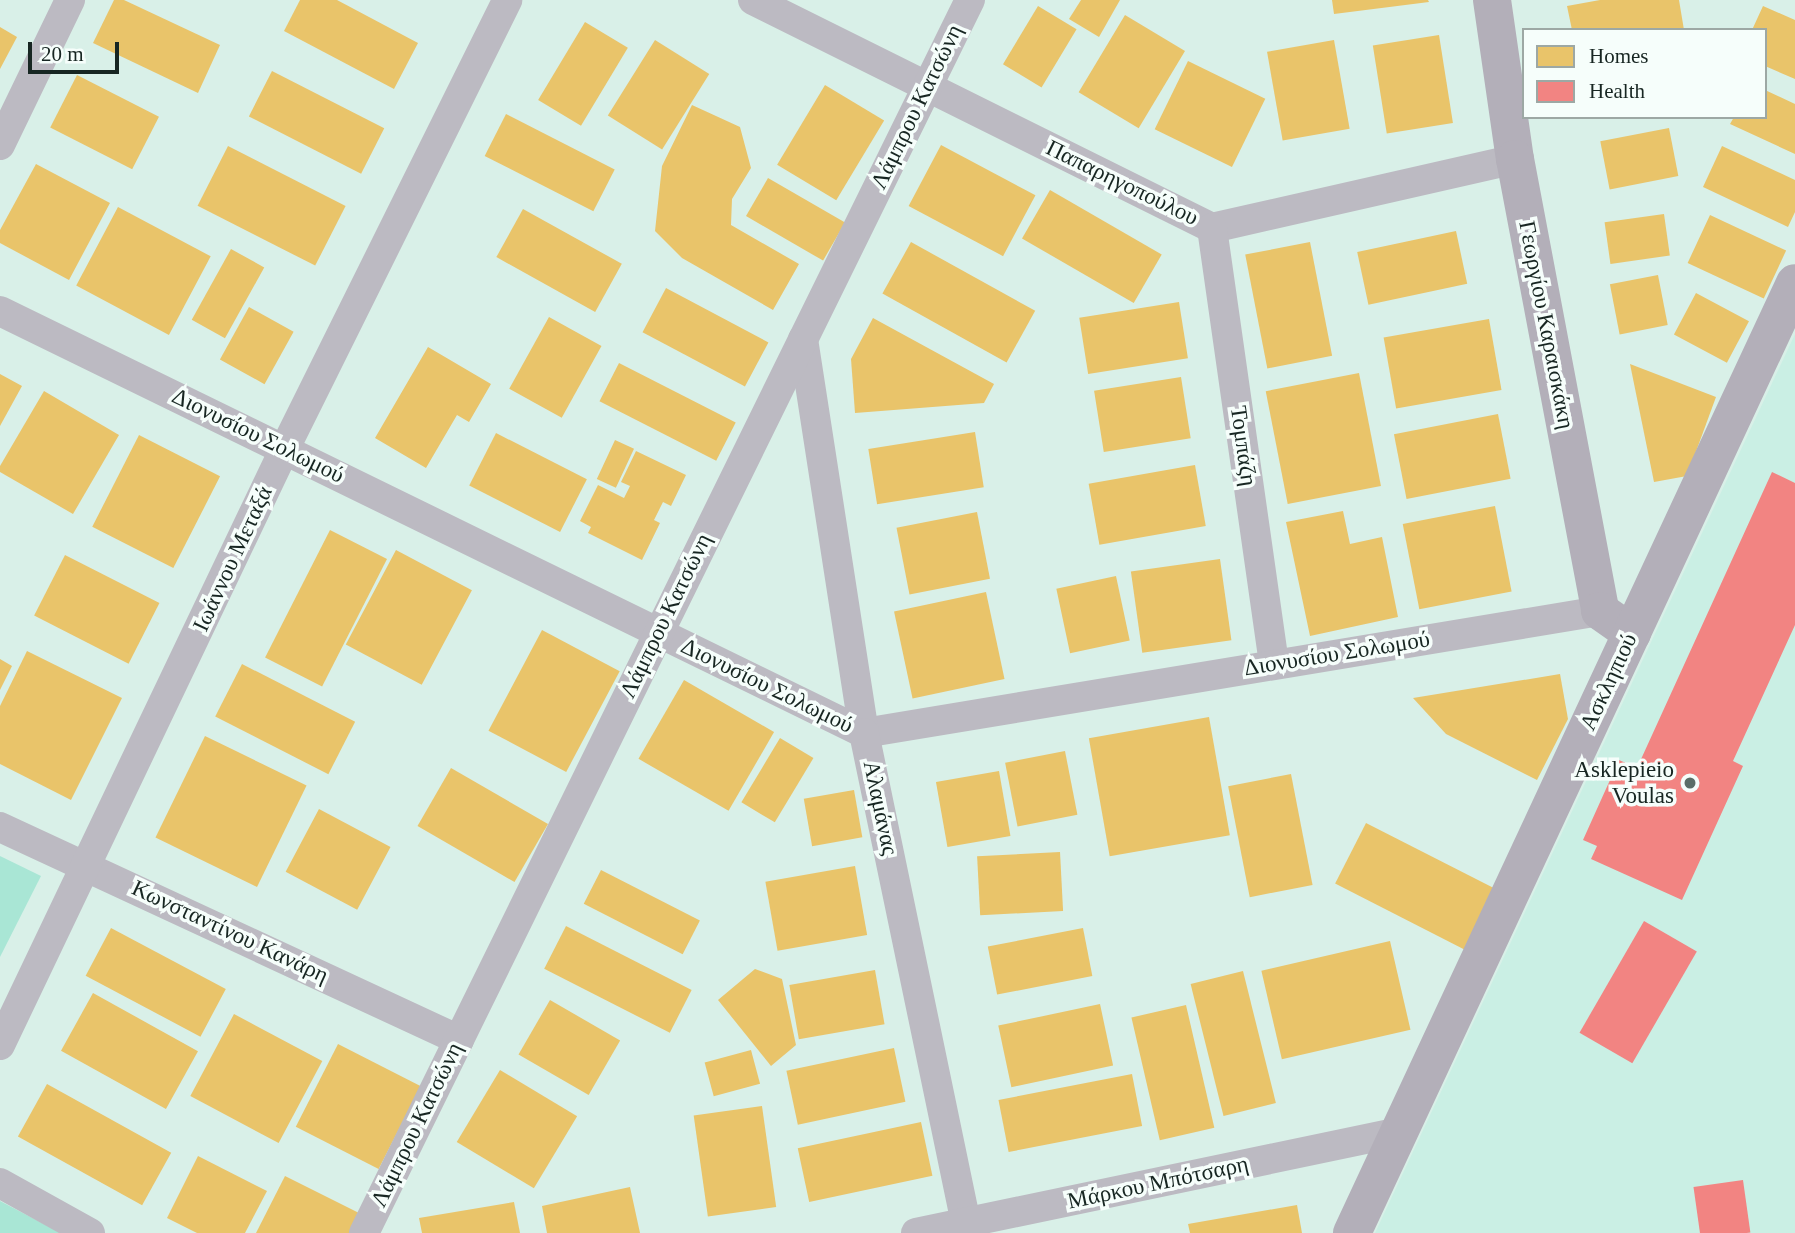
<!DOCTYPE html>
<meta charset="utf-8">
<style>
body{margin:0}
#map{position:relative;width:1795px;height:1233px;overflow:hidden;background:#d9f0e8;font-family:"Times New Roman",serif}
div>[style]{position:absolute}
.built>*{inset:0;background:#caefe4}
.green>*{inset:0;background:#a9e6d5}
.homes>*{inset:0;background:#e9c46a;transform-origin:0 0}
.health>*{inset:0;background:#f28482;transform-origin:0 0}
.street>*{height:30px;margin:-15px;padding:0 15px;transform-origin:15px;border-radius:15px;background:#bcbac2}
.secondary>*{height:38px;margin:-19px;padding:0 19px;transform-origin:19px;border-radius:19px;background:#b3afb9}
.dots>*{width:19px;height:19px;translate:-50% -50%;box-sizing:border-box;border:4px solid #f6fefb;border-radius:50%}
span{translate:-50% -50%;white-space:nowrap;text-align:center;line-height:1.15;-webkit-text-stroke:7px #f6fefb;paint-order:stroke}
.street-label{font-size:23px;color:#172622}
.poi-label{font-size:23px;color:#172622}
.right{translate:-100% -50%;text-align:right}
.legend{position:absolute;left:1522px;top:28px;width:245px;height:91px;box-sizing:border-box;background:#f6fefb;border:2px solid #9da8a4;margin:0;padding:9px 12px;list-style:none;font-size:21px;color:#172622}
.legend li{display:flex;align-items:center;gap:14px;height:35px}
.legend b{width:35px;border:2px solid #9da8a4}
.scale{position:absolute;left:28px;top:42px;width:91px;height:32px;box-sizing:border-box;border:4px solid #172622;border-top:0;padding-left:9px;font-size:21px;line-height:24px;white-space:nowrap;color:#172622;-webkit-text-stroke:5px #f6fefb;paint-order:stroke}
</style>
<div id="map">
<div class="built">
<i style="clip-path:polygon(1795px 334px,1795px 1233px,1375px 1233px)"></i>
</div>
<div class="green">
<i style="clip-path:polygon(0 856px,41px 876px,0 957px)"></i>
<i style="clip-path:polygon(0 1201px,61px 1233px,0 1233px)"></i>
</div>
<div class="homes">
<i style="clip-path:polygon(114px 0,124px 0,220px 45px,198px 93px,93px 43px)"></i>
<i style="clip-path:polygon(300px 0,337px 0,418px 43px,394px 89px,284px 31px)"></i>
<i style="clip-path:polygon(1081px 0,1120px 0,1099px 37px,1069px 19px)"></i>
<i style="clip-path:polygon(1332px 0,1428px 0,1429px 2px,1334px 14px)"></i>
<i style="clip-path:polygon(1600px 0,1679px 0,1684px 30px,1572px 30px,1567px 6px)"></i>
<i style="left:1038px;top:6px;width:45px;height:68px;rotate:31deg"></i>
<i style="clip-path:polygon(1763px 6px,1795px 20px,1795px 79px,1765px 66px,1765px 30px,1752px 30px)"></i>
<i style="left:1125px;top:15px;width:70px;height:90px;rotate:31deg"></i>
<i style="left:585px;top:22px;width:50px;height:91px;rotate:31deg"></i>
<i style="clip-path:polygon(0 27px,17px 37px,0 69px)"></i>
<i style="left:1439px;top:35px;width:89px;height:67px;rotate:81deg"></i>
<i style="left:655px;top:40px;width:64px;height:89px;rotate:32deg"></i>
<i style="left:1334px;top:40px;width:90px;height:68px;rotate:80deg"></i>
<i style="left:1188px;top:61px;width:86px;height:76px;rotate:26deg"></i>
<i style="left:272px;top:71px;width:126px;height:51px;rotate:27deg"></i>
<i style="left:77px;top:75px;width:92px;height:59px;rotate:27deg"></i>
<i style="left:825px;top:85px;width:69px;height:93px;rotate:31deg"></i>
<i style="clip-path:polygon(1765px 90px,1795px 104px,1795px 154px,1730px 124px,1734px 117px,1765px 117px)"></i>
<i style="clip-path:polygon(692px 105px,740px 127px,751px 168px,732px 199px,731px 225px,799px 264px,773px 310px,682px 258px,655px 231px,662px 166px)"></i>
<i style="left:506px;top:114px;width:122px;height:47px;rotate:27deg"></i>
<i style="left:1669px;top:128px;width:49px;height:70px;rotate:79deg"></i>
<i style="left:941px;top:145px;width:107px;height:69px;rotate:28deg"></i>
<i style="left:228px;top:146px;width:132px;height:67px;rotate:27deg"></i>
<i style="clip-path:polygon(1722px 146px,1795px 180px,1795px 212px,1788px 227px,1703px 187px)"></i>
<i style="clip-path:polygon(36px 164px,110px 203px,69px 280px,0 243px,0 230px)"></i>
<i style="left:768px;top:178px;width:89px;height:44px;rotate:30deg"></i>
<i style="left:1050px;top:190px;width:129px;height:56px;rotate:30deg"></i>
<i style="left:118px;top:207px;width:105px;height:89px;rotate:28deg"></i>
<i style="left:523px;top:209px;width:113px;height:55px;rotate:29deg"></i>
<i style="left:1664px;top:214px;width:42px;height:60px;rotate:82deg"></i>
<i style="left:1710px;top:215px;width:84px;height:53px;rotate:25deg"></i>
<i style="left:1456px;top:231px;width:54px;height:101px;rotate:78deg"></i>
<i style="left:911px;top:242px;width:142px;height:59px;rotate:29deg"></i>
<i style="left:1310px;top:242px;width:116px;height:66px;rotate:79deg"></i>
<i style="left:231px;top:249px;width:38px;height:81px;rotate:29deg"></i>
<i style="left:1658px;top:275px;width:51px;height:49px;rotate:79deg"></i>
<i style="left:666px;top:288px;width:116px;height:50px;rotate:28deg"></i>
<i style="left:1696px;top:293px;width:60px;height:47px;rotate:28deg"></i>
<i style="left:1179px;top:302px;width:57px;height:101px;rotate:81deg"></i>
<i style="left:249px;top:307px;width:51px;height:60px;rotate:29deg"></i>
<i style="left:549px;top:317px;width:60px;height:82px;rotate:29deg"></i>
<i style="clip-path:polygon(873px 318px,994px 384px,984px 403px,855px 413px,851px 359px)"></i>
<i style="left:1489px;top:319px;width:72px;height:107px;rotate:80deg"></i>
<i style="clip-path:polygon(428px 347px,491px 384px,469px 422px,457px 415px,426px 468px,375px 438px)"></i>
<i style="left:619px;top:363px;width:131px;height:43px;rotate:27deg"></i>
<i style="clip-path:polygon(1630px 364px,1716px 397px,1687px 476px,1654px 482px)"></i>
<i style="left:1359px;top:373px;width:115px;height:95px;rotate:79deg"></i>
<i style="clip-path:polygon(0 374px,22px 386px,0 426px)"></i>
<i style="left:1181px;top:377px;width:62px;height:88px;rotate:81deg"></i>
<i style="clip-path:polygon(44px 391px,119px 435px,73px 514px,0 472px,0 466px)"></i>
<i style="left:1498px;top:414px;width:66px;height:106px;rotate:79deg"></i>
<i style="left:975px;top:432px;width:56px;height:108px;rotate:81deg"></i>
<i style="left:496px;top:433px;width:102px;height:59px;rotate:27deg"></i>
<i style="left:139px;top:435px;width:91px;height:103px;rotate:27deg"></i>
<i style="left:615px;top:440px;width:21px;height:43px;rotate:25deg"></i>
<i style="clip-path:polygon(636px 451px,686px 475px,671px 506px,663px 502px,654px 520px,660px 523px,642px 560px,588px 533px,591px 527px,580px 521px,598px 485px,624px 498px,630px 486px,621px 482px)"></i>
<i style="left:1195px;top:465px;width:62px;height:108px;rotate:80deg"></i>
<i style="left:1495px;top:506px;width:87px;height:94px;rotate:79deg"></i>
<i style="clip-path:polygon(1343px 511px,1350px 544px,1382px 537px,1398px 617px,1310px 636px,1286px 522px)"></i>
<i style="left:977px;top:512px;width:68px;height:82px;rotate:79deg"></i>
<i style="left:330px;top:530px;width:64px;height:143px;rotate:27deg"></i>
<i style="left:396px;top:550px;width:86px;height:107px;rotate:28deg"></i>
<i style="left:65px;top:555px;width:106px;height:68px;rotate:27deg"></i>
<i style="left:1220px;top:559px;width:82px;height:90px;rotate:82deg"></i>
<i style="left:1116px;top:576px;width:66px;height:61px;rotate:78deg"></i>
<i style="left:986px;top:592px;width:89px;height:94px;rotate:78deg"></i>
<i style="left:542px;top:630px;width:88px;height:114px;rotate:28deg"></i>
<i style="clip-path:polygon(27px 651px,122px 698px,71px 800px,0 764px,0 706px)"></i>
<i style="clip-path:polygon(0 659px,12px 666px,0 690px)"></i>
<i style="left:242px;top:664px;width:127px;height:59px;rotate:27deg"></i>
<i style="clip-path:polygon(1560px 674px,1568px 719px,1537px 780px,1446px 734px,1413px 698px)"></i>
<i style="left:684px;top:680px;width:104px;height:91px;rotate:30deg"></i>
<i style="left:1209px;top:717px;width:120px;height:122px;rotate:80deg"></i>
<i style="left:205px;top:736px;width:113px;height:113px;rotate:26deg"></i>
<i style="left:780px;top:738px;width:39px;height:75px;rotate:31deg"></i>
<i style="left:1065px;top:751px;width:65px;height:61px;rotate:79deg"></i>
<i style="left:451px;top:768px;width:112px;height:67px;rotate:30deg"></i>
<i style="left:999px;top:771px;width:66px;height:64px;rotate:80deg"></i>
<i style="left:1291px;top:774px;width:113px;height:64px;rotate:79deg"></i>
<i style="left:854px;top:790px;width:48px;height:51px;rotate:80deg"></i>
<i style="left:319px;top:809px;width:81px;height:71px;rotate:28deg"></i>
<i style="left:1366px;top:823px;width:145px;height:68px;rotate:27deg"></i>
<i style="left:1060px;top:852px;width:59px;height:83px;rotate:87deg"></i>
<i style="left:855px;top:866px;width:70px;height:91px;rotate:80deg"></i>
<i style="left:601px;top:870px;width:111px;height:38px;rotate:27deg"></i>
<i style="left:566px;top:926px;width:141px;height:48px;rotate:27deg"></i>
<i style="left:111px;top:928px;width:130px;height:54px;rotate:28deg"></i>
<i style="left:1083px;top:928px;width:49px;height:97px;rotate:79deg"></i>
<i style="left:1390px;top:941px;width:91px;height:132px;rotate:77deg"></i>
<i style="clip-path:polygon(755px 969px,782px 979px,796px 1045px,771px 1066px,718px 1000px)"></i>
<i style="left:875px;top:970px;width:55px;height:87px;rotate:80deg"></i>
<i style="left:1243px;top:971px;width:136px;height:54px;rotate:76deg"></i>
<i style="left:93px;top:993px;width:120px;height:66px;rotate:29deg"></i>
<i style="left:550px;top:1000px;width:81px;height:63px;rotate:30deg"></i>
<i style="left:1100px;top:1004px;width:63px;height:104px;rotate:78deg"></i>
<i style="left:1186px;top:1005px;width:126px;height:56px;rotate:77deg"></i>
<i style="left:234px;top:1014px;width:100px;height:93px;rotate:28deg"></i>
<i style="left:338px;top:1044px;width:93px;height:93px;rotate:27deg"></i>
<i style="left:894px;top:1048px;width:55px;height:110px;rotate:78deg"></i>
<i style="left:751px;top:1050px;width:35px;height:48px;rotate:75deg"></i>
<i style="left:500px;top:1070px;width:90px;height:84px;rotate:31deg"></i>
<i style="left:1132px;top:1074px;width:53px;height:136px;rotate:79deg"></i>
<i style="left:47px;top:1084px;width:142px;height:60px;rotate:29deg"></i>
<i style="left:762px;top:1106px;width:102px;height:69px;rotate:82deg"></i>
<i style="left:921px;top:1122px;width:55px;height:126px;rotate:78deg"></i>
<i style="clip-path:polygon(198px 1156px,267px 1191px,245px 1233px,197px 1233px,167px 1218px)"></i>
<i style="clip-path:polygon(285px 1176px,361px 1214px,351px 1233px,256px 1233px)"></i>
<i style="clip-path:polygon(630px 1187px,640px 1233px,547px 1233px,542px 1206px)"></i>
<i style="clip-path:polygon(514px 1202px,520px 1233px,422px 1233px,419px 1218px)"></i>
<i style="clip-path:polygon(1297px 1205px,1302px 1233px,1190px 1233px,1188px 1224px)"></i>
</div>
<div class="health">
<i style="clip-path:polygon(1772px 472px,1795px 483px,1795px 625px,1733px 761px,1743px 766px,1682px 900px,1591px 859px,1597px 846px,1583px 840px,1619px 760px,1637px 768px)"></i>
<i style="left:1644px;top:921px;width:61px;height:129px;rotate:30deg"></i>
<i style="left:1743px;top:1180px;width:53px;height:50px;rotate:82deg"></i>
</div>
<div class="street">
<i style="left:753px;top:0;width:513px;rotate:26.42deg"></i>
<i style="left:1212px;top:228px;width:311px;rotate:-12.8deg"></i>
<i style="left:0;top:145px;width:161px;rotate:-64.2deg"></i>
<i style="left:1212px;top:228px;width:439px;rotate:81.9deg"></i>
<i style="left:0;top:311px;width:962px;rotate:26.03deg"></i>
<i style="left:864px;top:733px;width:746px;rotate:-9.41deg"></i>
<i style="left:803px;top:339px;width:399px;rotate:81.2deg"></i>
<i style="left:864px;top:733px;width:511px;rotate:78.25deg"></i>
<i style="left:0;top:827px;width:506px;rotate:24.89deg"></i>
<i style="left:0;top:1045px;width:662px;rotate:-64.48deg"></i>
<i style="left:285px;top:448px;width:500px;rotate:-63.6deg"></i>
<i style="left:0;top:1183px;width:103px;rotate:29.1deg"></i>
<i style="left:364px;top:1233px;width:1374px;rotate:-63.83deg"></i>
<i style="left:916px;top:1233px;width:493px;rotate:-11.8deg"></i>
</div>
<div class="secondary">
<i style="left:1492px;top:0;width:161px;rotate:81.8deg"></i>
<i style="left:1515px;top:159px;width:460px;rotate:79.3deg"></i>
<i style="left:1600px;top:611px;width:39px;rotate:35deg"></i>
<i style="left:1352px;top:1233px;width:1048px;rotate:-65deg"></i>
</div>
<div class="dots">
<i style="left:1690px;top:783px;background:#5b6d67"></i>
</div>
<div class="street-label">
<span style="left:917px;top:107px;rotate:-64deg">Λάμπρου Κατσώνη</span>
<span style="left:1122px;top:183px;rotate:26deg">Παπαρηγοπούλου</span>
<span style="left:1546px;top:325px;rotate:79deg">Γεωργίου Καραισκάκη</span>
<span style="left:258px;top:436px;rotate:26deg">Διονυσίου Σολωμού</span>
<span style="left:1243px;top:446px;rotate:82deg">Τομπάζη</span>
<span style="left:233px;top:559px;rotate:-65deg">Ιωάννου Μεταξά</span>
<span style="left:666px;top:616px;rotate:-64deg">Λάμπρου Κατσώνη</span>
<span style="left:1337px;top:654px;rotate:-9deg">Διονυσίου Σολωμού</span>
<span style="left:1609px;top:682px;rotate:-65deg">Ασκληπιού</span>
<span style="left:767px;top:686px;rotate:26deg">Διονυσίου Σολωμού</span>
<span style="left:880px;top:808px;rotate:78deg">Αλαμάνας</span>
<span style="left:230px;top:932px;rotate:25deg">Κωνσταντίνου Κανάρη</span>
<span style="left:417px;top:1125px;rotate:-64deg">Λάμπρου Κατσώνη</span>
<span style="left:1158px;top:1183px;rotate:-12deg">Μάρκου Μπότσαρη</span>
</div>
<div class="poi-label">
<span class="right" style="left:1674px;top:783px">Asklepieio<br>Voulas</span>
</div>
<ul class="legend">
<li><b style="height:19px;background:#e9c46a"></b>Homes</li>
<li><b style="height:19px;background:#f28482"></b>Health</li>
</ul>
<div class="scale">20 m</div>
</div>
